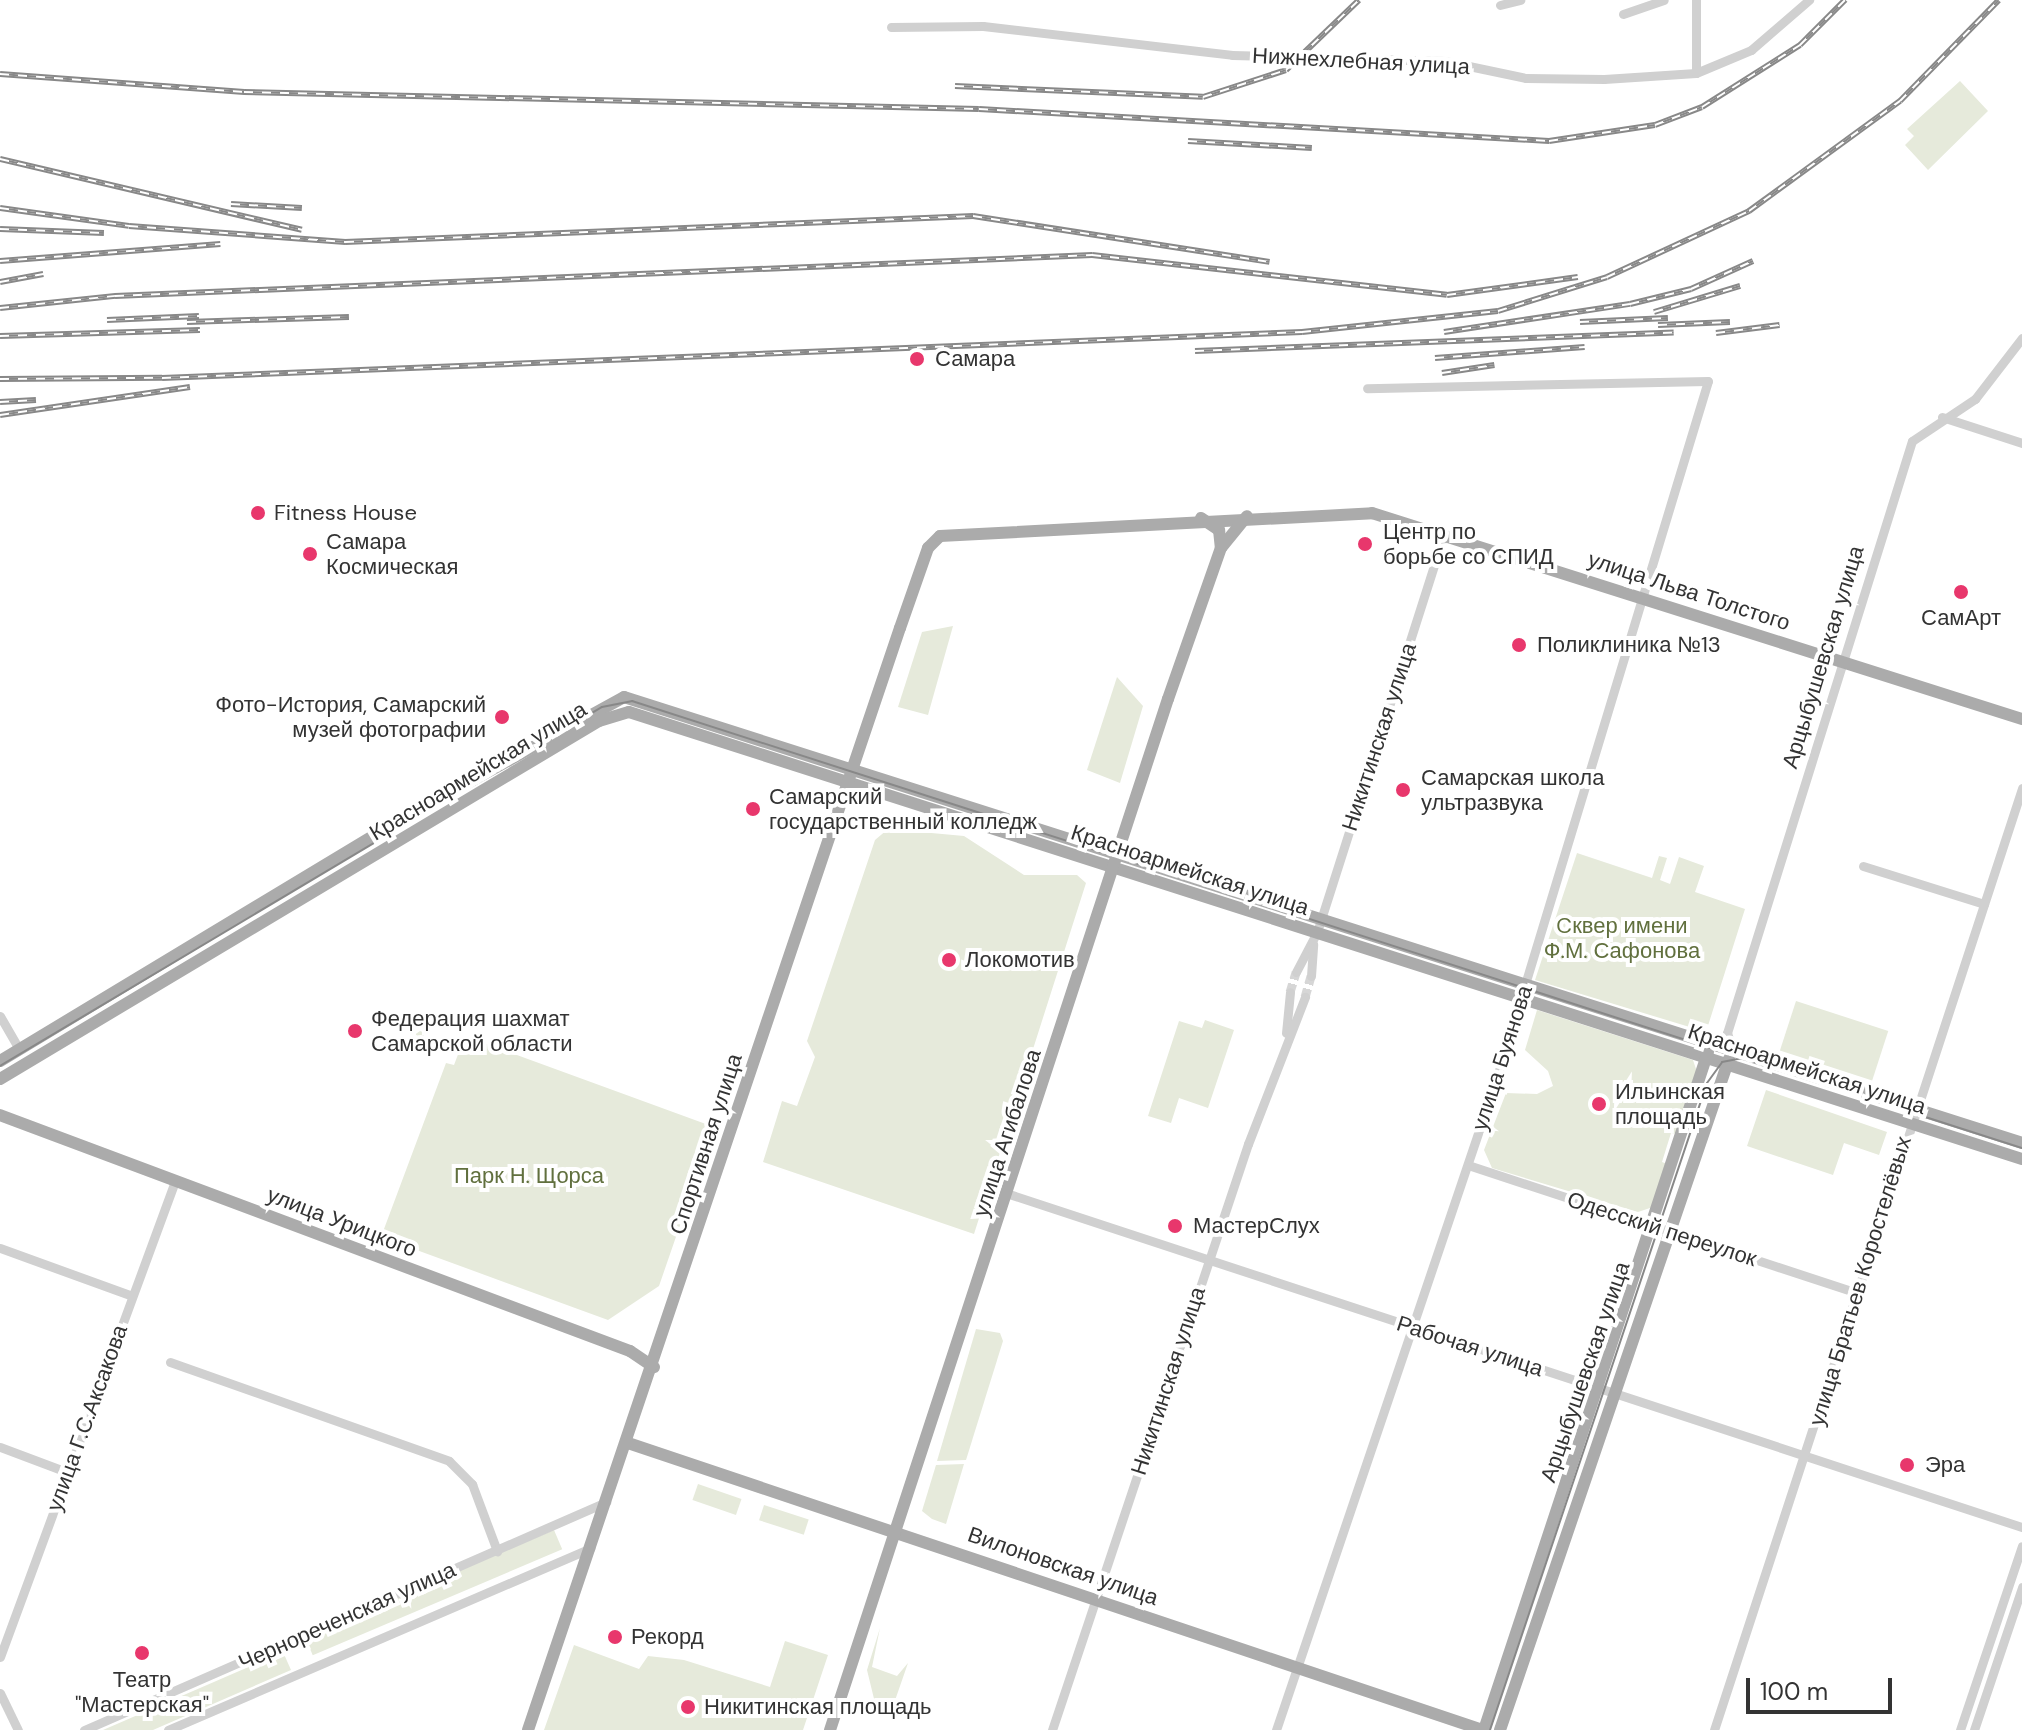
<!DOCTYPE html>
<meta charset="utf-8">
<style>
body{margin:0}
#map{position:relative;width:2022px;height:1730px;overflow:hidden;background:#fff;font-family:"DM Sans",sans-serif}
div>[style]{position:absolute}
.green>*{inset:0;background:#e6eadb;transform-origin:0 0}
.minor-tunnel>*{height:9px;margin-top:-4.5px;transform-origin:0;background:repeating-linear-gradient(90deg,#d6d6d6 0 9px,transparent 0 13.5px)}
.minor>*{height:9px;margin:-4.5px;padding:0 4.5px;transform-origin:4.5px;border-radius:4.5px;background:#d0d0d0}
.major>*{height:12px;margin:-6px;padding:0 6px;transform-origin:6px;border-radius:6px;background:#ababab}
.tram>*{height:2px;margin:-1px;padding:0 1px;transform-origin:1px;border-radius:1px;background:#888}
.rail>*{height:6px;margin-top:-3px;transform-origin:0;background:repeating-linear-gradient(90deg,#fff 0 9px,#888 0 18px);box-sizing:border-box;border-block:2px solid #888}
.dots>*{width:22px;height:22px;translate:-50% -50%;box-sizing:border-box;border:4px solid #fff;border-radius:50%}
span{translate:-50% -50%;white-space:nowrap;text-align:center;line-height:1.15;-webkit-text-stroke:8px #fff;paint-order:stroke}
.street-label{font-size:22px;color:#333}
.poi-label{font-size:22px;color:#333}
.left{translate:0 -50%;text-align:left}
.right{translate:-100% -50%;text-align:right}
.park-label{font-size:22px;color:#61703e}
.scale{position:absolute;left:1746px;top:1678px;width:146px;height:36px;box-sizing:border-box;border:4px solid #333;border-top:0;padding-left:10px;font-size:24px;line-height:28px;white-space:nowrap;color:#333;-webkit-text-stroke:6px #fff;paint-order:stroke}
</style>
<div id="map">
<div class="green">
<i style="clip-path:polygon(1960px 81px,1988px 111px,1928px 170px,1905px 145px,1914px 136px,1907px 129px)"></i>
<i style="clip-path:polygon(953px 626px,928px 715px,898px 707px,922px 632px)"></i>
<i style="clip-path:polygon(1117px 677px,1143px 706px,1120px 783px,1087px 770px)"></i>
<i style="clip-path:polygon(888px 829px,964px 836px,1024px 875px,1077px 875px,1086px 883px,974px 1234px,763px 1162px,782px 1101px,797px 1106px,815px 1057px,807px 1041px,875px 840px)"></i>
<i style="clip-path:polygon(1577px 853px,1652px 878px,1659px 856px,1667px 858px,1660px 880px,1670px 884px,1679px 857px,1704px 866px,1695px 892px,1745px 909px,1706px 1032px,1535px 980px)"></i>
<i style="left:1796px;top:1001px;width:97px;height:52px;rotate:18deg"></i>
<i style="clip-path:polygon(1537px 1010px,1693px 1060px,1698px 1075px,1679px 1134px,1671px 1133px,1662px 1162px,1670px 1165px,1656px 1206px,1638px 1212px,1492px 1168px,1484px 1150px,1506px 1093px,1537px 1094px,1553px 1086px,1548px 1071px,1525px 1050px)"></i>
<i style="clip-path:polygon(1205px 1020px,1234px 1030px,1208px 1108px,1179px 1098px,1171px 1123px,1148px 1116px,1179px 1021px,1202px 1028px)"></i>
<i style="clip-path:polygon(420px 1031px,446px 1041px,447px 1054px,414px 1047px,410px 1038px)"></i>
<i style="clip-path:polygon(465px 1036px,714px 1127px,659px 1286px,608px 1320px,381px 1237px,446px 1063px,454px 1065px)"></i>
<i style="clip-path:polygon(741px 1056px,728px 1096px,720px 1093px,730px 1057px)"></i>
<i style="clip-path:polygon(1766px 1090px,1887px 1132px,1879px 1155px,1844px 1143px,1833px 1175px,1747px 1146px)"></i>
<i style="clip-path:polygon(976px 1329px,1000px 1333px,1003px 1341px,966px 1460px,937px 1461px)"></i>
<i style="clip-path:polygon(964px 1464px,946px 1524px,932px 1519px,922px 1511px,936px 1465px)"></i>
<i style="left:698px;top:1484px;width:46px;height:17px;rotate:19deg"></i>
<i style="left:764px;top:1505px;width:47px;height:16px;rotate:18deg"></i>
<i style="left:554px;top:1530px;width:21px;height:271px;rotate:67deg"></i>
<i style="clip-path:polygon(880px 1628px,872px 1667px,897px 1676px,908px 1663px,891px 1712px,876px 1707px,867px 1670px)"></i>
<i style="clip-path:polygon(785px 1641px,828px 1655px,803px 1730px,544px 1730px,574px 1645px,639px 1669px,648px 1656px,684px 1660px,770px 1687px)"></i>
<i style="clip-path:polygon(283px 1652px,291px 1670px,153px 1730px,103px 1730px)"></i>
</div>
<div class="minor-tunnel">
<i style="left:1290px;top:992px;width:21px;rotate:-73deg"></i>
<i style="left:1305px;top:997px;width:22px;rotate:-74deg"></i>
</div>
<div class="minor">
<i style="left:1696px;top:0;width:73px;rotate:90deg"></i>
<i style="left:1500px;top:5px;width:21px;rotate:-14deg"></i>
<i style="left:1623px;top:14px;width:43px;rotate:-18.9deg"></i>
<i style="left:891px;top:27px;width:92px;rotate:-0.6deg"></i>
<i style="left:983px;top:26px;width:251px;rotate:6.6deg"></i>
<i style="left:1232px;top:55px;width:213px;rotate:1.6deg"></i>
<i style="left:1445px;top:61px;width:83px;rotate:11.9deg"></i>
<i style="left:1526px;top:78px;width:78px;rotate:0.7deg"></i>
<i style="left:1604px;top:79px;width:92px;rotate:-3.7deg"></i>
<i style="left:1696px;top:73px;width:60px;rotate:-22.7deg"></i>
<i style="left:1751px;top:50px;width:77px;rotate:-40.8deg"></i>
<i style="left:1942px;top:417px;width:84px;rotate:18deg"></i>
<i style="left:1863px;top:866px;width:127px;rotate:17.4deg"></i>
<i style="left:1296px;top:972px;width:45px;rotate:-62.3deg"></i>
<i style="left:1317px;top:932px;width:419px;rotate:-72.3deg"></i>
<i style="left:1311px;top:976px;width:32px;rotate:-86deg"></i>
<i style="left:0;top:1016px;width:38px;rotate:60deg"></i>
<i style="left:1286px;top:1033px;width:41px;rotate:-84.4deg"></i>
<i style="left:1732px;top:1048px;width:16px;rotate:-108deg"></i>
<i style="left:1727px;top:1033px;width:620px;rotate:-72.65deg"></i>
<i style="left:1912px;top:441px;width:76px;rotate:-33.7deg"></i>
<i style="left:1975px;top:399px;width:77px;rotate:-52.4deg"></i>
<i style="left:1468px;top:1165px;width:410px;rotate:18.2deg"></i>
<i style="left:1009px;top:1194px;width:1066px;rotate:18.2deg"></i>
<i style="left:0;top:1248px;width:138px;rotate:19.9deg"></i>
<i style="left:170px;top:1362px;width:296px;rotate:19.5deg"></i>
<i style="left:449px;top:1461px;width:33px;rotate:45deg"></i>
<i style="left:472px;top:1484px;width:72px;rotate:69.5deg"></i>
<i style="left:0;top:1447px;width:72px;rotate:20.5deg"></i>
<i style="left:0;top:1657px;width:507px;rotate:-69.81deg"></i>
<i style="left:0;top:1693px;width:41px;rotate:64.1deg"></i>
<i style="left:84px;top:1730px;width:570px;rotate:-23.59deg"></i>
<i style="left:168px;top:1730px;width:460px;rotate:-23.3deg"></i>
<i style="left:1052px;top:1730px;width:618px;rotate:-71.51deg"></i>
<i style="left:1248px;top:1144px;width:158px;rotate:-68.8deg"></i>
<i style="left:1276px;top:1730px;width:686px;rotate:-71.3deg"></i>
<i style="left:1496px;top:1080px;width:730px;rotate:-73.13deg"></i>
<i style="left:1708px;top:381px;width:341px;rotate:178.8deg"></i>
<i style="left:1714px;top:1730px;width:991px;rotate:-71.89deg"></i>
<i style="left:1960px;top:1730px;width:194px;rotate:-71.4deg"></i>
<i style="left:1974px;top:1730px;width:151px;rotate:-71.4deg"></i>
</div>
<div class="major">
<i style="left:1201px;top:518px;width:22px;rotate:34deg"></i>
<i style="left:1219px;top:530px;width:18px;rotate:84deg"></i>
<i style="left:0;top:1061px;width:449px;rotate:-31.1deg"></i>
<i style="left:384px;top:829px;width:274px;rotate:-28.8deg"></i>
<i style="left:624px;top:697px;width:1467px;rotate:17.69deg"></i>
<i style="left:0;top:1079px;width:698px;rotate:-30.87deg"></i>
<i style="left:599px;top:721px;width:31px;rotate:-17deg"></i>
<i style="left:629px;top:712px;width:1463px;rotate:17.79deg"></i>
<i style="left:0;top:1115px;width:673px;rotate:20.54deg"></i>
<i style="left:630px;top:1351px;width:29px;rotate:34deg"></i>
<i style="left:628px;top:1443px;width:902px;rotate:18.56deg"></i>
<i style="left:528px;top:1730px;width:1163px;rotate:-71.35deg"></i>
<i style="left:900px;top:628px;width:85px;rotate:-70.7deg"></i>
<i style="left:928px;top:548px;width:17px;rotate:-45deg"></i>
<i style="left:940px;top:536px;width:433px;rotate:-3deg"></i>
<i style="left:1372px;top:513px;width:682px;rotate:17.58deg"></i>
<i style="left:830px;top:1730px;width:1085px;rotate:-71.85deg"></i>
<i style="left:1168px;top:699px;width:160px;rotate:-70.7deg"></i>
<i style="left:1221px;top:548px;width:41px;rotate:-50.9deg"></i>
<i style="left:1484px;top:1730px;width:714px;rotate:-71.72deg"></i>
<i style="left:1500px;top:1730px;width:709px;rotate:-71.16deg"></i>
</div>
<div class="tram">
<i style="left:0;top:1066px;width:701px;rotate:-30.81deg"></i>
<i style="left:602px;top:707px;width:31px;rotate:-11deg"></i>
<i style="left:632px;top:701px;width:1460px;rotate:17.83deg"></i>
<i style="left:1490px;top:1730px;width:682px;rotate:-71.46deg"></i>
<i style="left:1707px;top:1083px;width:26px;rotate:-54deg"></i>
<i style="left:1722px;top:1062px;width:21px;rotate:-11deg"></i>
</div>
<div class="rail">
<i style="left:0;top:74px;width:245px;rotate:4.2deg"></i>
<i style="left:244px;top:92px;width:735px;rotate:1.32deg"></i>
<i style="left:979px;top:109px;width:571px;rotate:3.21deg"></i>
<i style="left:1549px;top:141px;width:107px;rotate:-8.6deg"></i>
<i style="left:1655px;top:125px;width:50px;rotate:-21deg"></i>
<i style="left:1702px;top:107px;width:116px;rotate:-32.3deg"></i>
<i style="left:1800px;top:45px;width:64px;rotate:-45deg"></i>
<i style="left:955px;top:86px;width:248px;rotate:2.5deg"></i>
<i style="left:1203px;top:97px;width:87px;rotate:-18deg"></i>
<i style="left:1286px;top:70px;width:101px;rotate:-43.8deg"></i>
<i style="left:1188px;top:141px;width:124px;rotate:3.2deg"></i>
<i style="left:0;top:159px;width:310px;rotate:13.2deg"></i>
<i style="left:231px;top:204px;width:71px;rotate:3.2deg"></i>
<i style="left:0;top:208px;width:130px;rotate:7.9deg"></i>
<i style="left:129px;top:226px;width:217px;rotate:4.2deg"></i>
<i style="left:345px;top:242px;width:629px;rotate:-2.37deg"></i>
<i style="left:973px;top:216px;width:300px;rotate:8.8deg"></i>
<i style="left:0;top:229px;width:104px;rotate:2.2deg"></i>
<i style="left:0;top:261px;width:221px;rotate:-4.4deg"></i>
<i style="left:0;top:282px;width:44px;rotate:-10.5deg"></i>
<i style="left:0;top:308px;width:116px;rotate:-6deg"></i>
<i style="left:115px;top:296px;width:978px;rotate:-2.4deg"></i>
<i style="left:1092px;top:255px;width:357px;rotate:6.4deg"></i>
<i style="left:1447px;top:295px;width:132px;rotate:-7.8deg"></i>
<i style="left:1654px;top:312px;width:90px;rotate:-16.8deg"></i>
<i style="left:107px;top:320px;width:92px;rotate:-2.5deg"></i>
<i style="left:187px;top:322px;width:162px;rotate:-1.8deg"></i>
<i style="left:1580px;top:322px;width:88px;rotate:-2.6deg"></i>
<i style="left:1658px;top:325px;width:72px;rotate:-2.4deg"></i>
<i style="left:1444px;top:332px;width:188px;rotate:-8.6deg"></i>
<i style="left:1630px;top:304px;width:63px;rotate:-13.8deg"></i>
<i style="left:1691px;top:289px;width:68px;rotate:-24.3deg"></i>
<i style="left:1716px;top:333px;width:64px;rotate:-7.1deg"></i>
<i style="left:0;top:336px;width:200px;rotate:-1.7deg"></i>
<i style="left:1195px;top:351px;width:479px;rotate:-2.2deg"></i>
<i style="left:1435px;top:358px;width:150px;rotate:-4.2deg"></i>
<i style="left:1442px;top:373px;width:53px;rotate:-8.7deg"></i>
<i style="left:0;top:379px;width:162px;rotate:-0.4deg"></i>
<i style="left:162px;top:378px;width:1141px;rotate:-2.31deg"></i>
<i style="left:1302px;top:332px;width:197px;rotate:-6.1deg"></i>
<i style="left:1498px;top:311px;width:114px;rotate:-17.3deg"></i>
<i style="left:1607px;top:277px;width:157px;rotate:-24.9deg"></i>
<i style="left:1749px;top:211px;width:187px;rotate:-36.1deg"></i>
<i style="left:1900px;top:101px;width:141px;rotate:-45.6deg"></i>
<i style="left:0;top:402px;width:36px;rotate:-3deg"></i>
<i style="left:0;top:415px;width:192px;rotate:-8.4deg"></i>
</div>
<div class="dots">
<i style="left:917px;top:359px;background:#e8376c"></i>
<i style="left:258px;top:513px;background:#e8376c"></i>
<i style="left:1365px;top:544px;background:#e8376c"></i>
<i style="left:310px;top:554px;background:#e8376c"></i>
<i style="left:1961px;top:592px;background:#e8376c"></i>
<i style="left:1519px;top:645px;background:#e8376c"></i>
<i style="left:502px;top:717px;background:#e8376c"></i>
<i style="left:1403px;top:790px;background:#e8376c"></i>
<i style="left:753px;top:809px;background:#e8376c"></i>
<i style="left:949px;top:960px;background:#e8376c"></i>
<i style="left:355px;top:1031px;background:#e8376c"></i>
<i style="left:1599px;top:1104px;background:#e8376c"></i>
<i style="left:1175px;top:1226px;background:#e8376c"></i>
<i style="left:1907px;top:1465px;background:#e8376c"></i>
<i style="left:615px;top:1637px;background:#e8376c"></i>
<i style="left:142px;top:1653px;background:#e8376c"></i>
<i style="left:688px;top:1707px;background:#e8376c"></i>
</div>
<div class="street-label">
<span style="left:1361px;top:61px;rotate:3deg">Нижнехлебная улица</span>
<span style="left:1689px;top:591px;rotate:18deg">улица Льва Толстого</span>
<span style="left:1823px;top:657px;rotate:-73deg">Арцыбушевская улица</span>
<span style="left:1379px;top:737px;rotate:-72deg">Никитинская улица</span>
<span style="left:478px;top:771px;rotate:-31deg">Красноармейская улица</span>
<span style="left:1190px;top:870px;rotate:18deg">Красноармейская улица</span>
<span style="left:1502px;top:1058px;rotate:-72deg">улица Буянова</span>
<span style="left:1807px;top:1069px;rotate:18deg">Красноармейская улица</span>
<span style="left:1007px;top:1133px;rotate:-72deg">улица Агибалова</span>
<span style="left:706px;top:1144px;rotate:-72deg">Спортивная улица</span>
<span style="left:342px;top:1222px;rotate:21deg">улица Урицкого</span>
<span style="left:1662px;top:1229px;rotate:18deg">Одесский переулок</span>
<span style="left:1860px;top:1281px;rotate:-73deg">улица Братьев Коростелёвых</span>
<span style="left:1470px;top:1346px;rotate:18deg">Рабочая улица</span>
<span style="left:1585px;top:1372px;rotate:-71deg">Арцыбушевская улица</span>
<span style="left:1168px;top:1381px;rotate:-72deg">Никитинская улица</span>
<span style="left:87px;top:1418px;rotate:-70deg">улица Г.С.Аксакова</span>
<span style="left:1063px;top:1566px;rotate:19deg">Вилоновская улица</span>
<span style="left:347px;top:1616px;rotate:-24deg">Чернореченская улица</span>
</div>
<div class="poi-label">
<span class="left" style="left:935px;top:359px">Самара</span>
<span class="left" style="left:274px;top:513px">Fitness House</span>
<span class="left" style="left:1383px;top:544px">Центр по<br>борьбе со СПИД</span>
<span class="left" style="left:326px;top:554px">Самара<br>Космическая</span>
<span style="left:1961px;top:618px">СамАрт</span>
<span class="left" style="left:1537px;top:645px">Поликлиника №13</span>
<span class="right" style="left:486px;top:717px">Фото-История, Самарский<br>музей фотографии</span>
<span class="left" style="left:1421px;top:790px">Самарская школа<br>ультразвука</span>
<span class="left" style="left:769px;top:809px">Самарский<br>государственный колледж</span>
<span class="left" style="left:965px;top:960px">Локомотив</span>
<span class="left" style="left:371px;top:1031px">Федерация шахмат<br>Самарской области</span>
<span class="left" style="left:1615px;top:1104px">Ильинская<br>площадь</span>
<span class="left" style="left:1193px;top:1226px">МастерСлух</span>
<span class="left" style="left:1925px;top:1465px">Эра</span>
<span class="left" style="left:631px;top:1637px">Рекорд</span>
<span style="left:142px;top:1692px">Театр<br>"Мастерская"</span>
<span class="left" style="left:704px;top:1707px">Никитинская площадь</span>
</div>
<div class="park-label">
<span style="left:1622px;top:938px">Cквер имени<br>Ф.М. Сафонова</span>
<span style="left:529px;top:1176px">Парк Н. Щорса</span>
</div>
<div class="scale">100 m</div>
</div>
